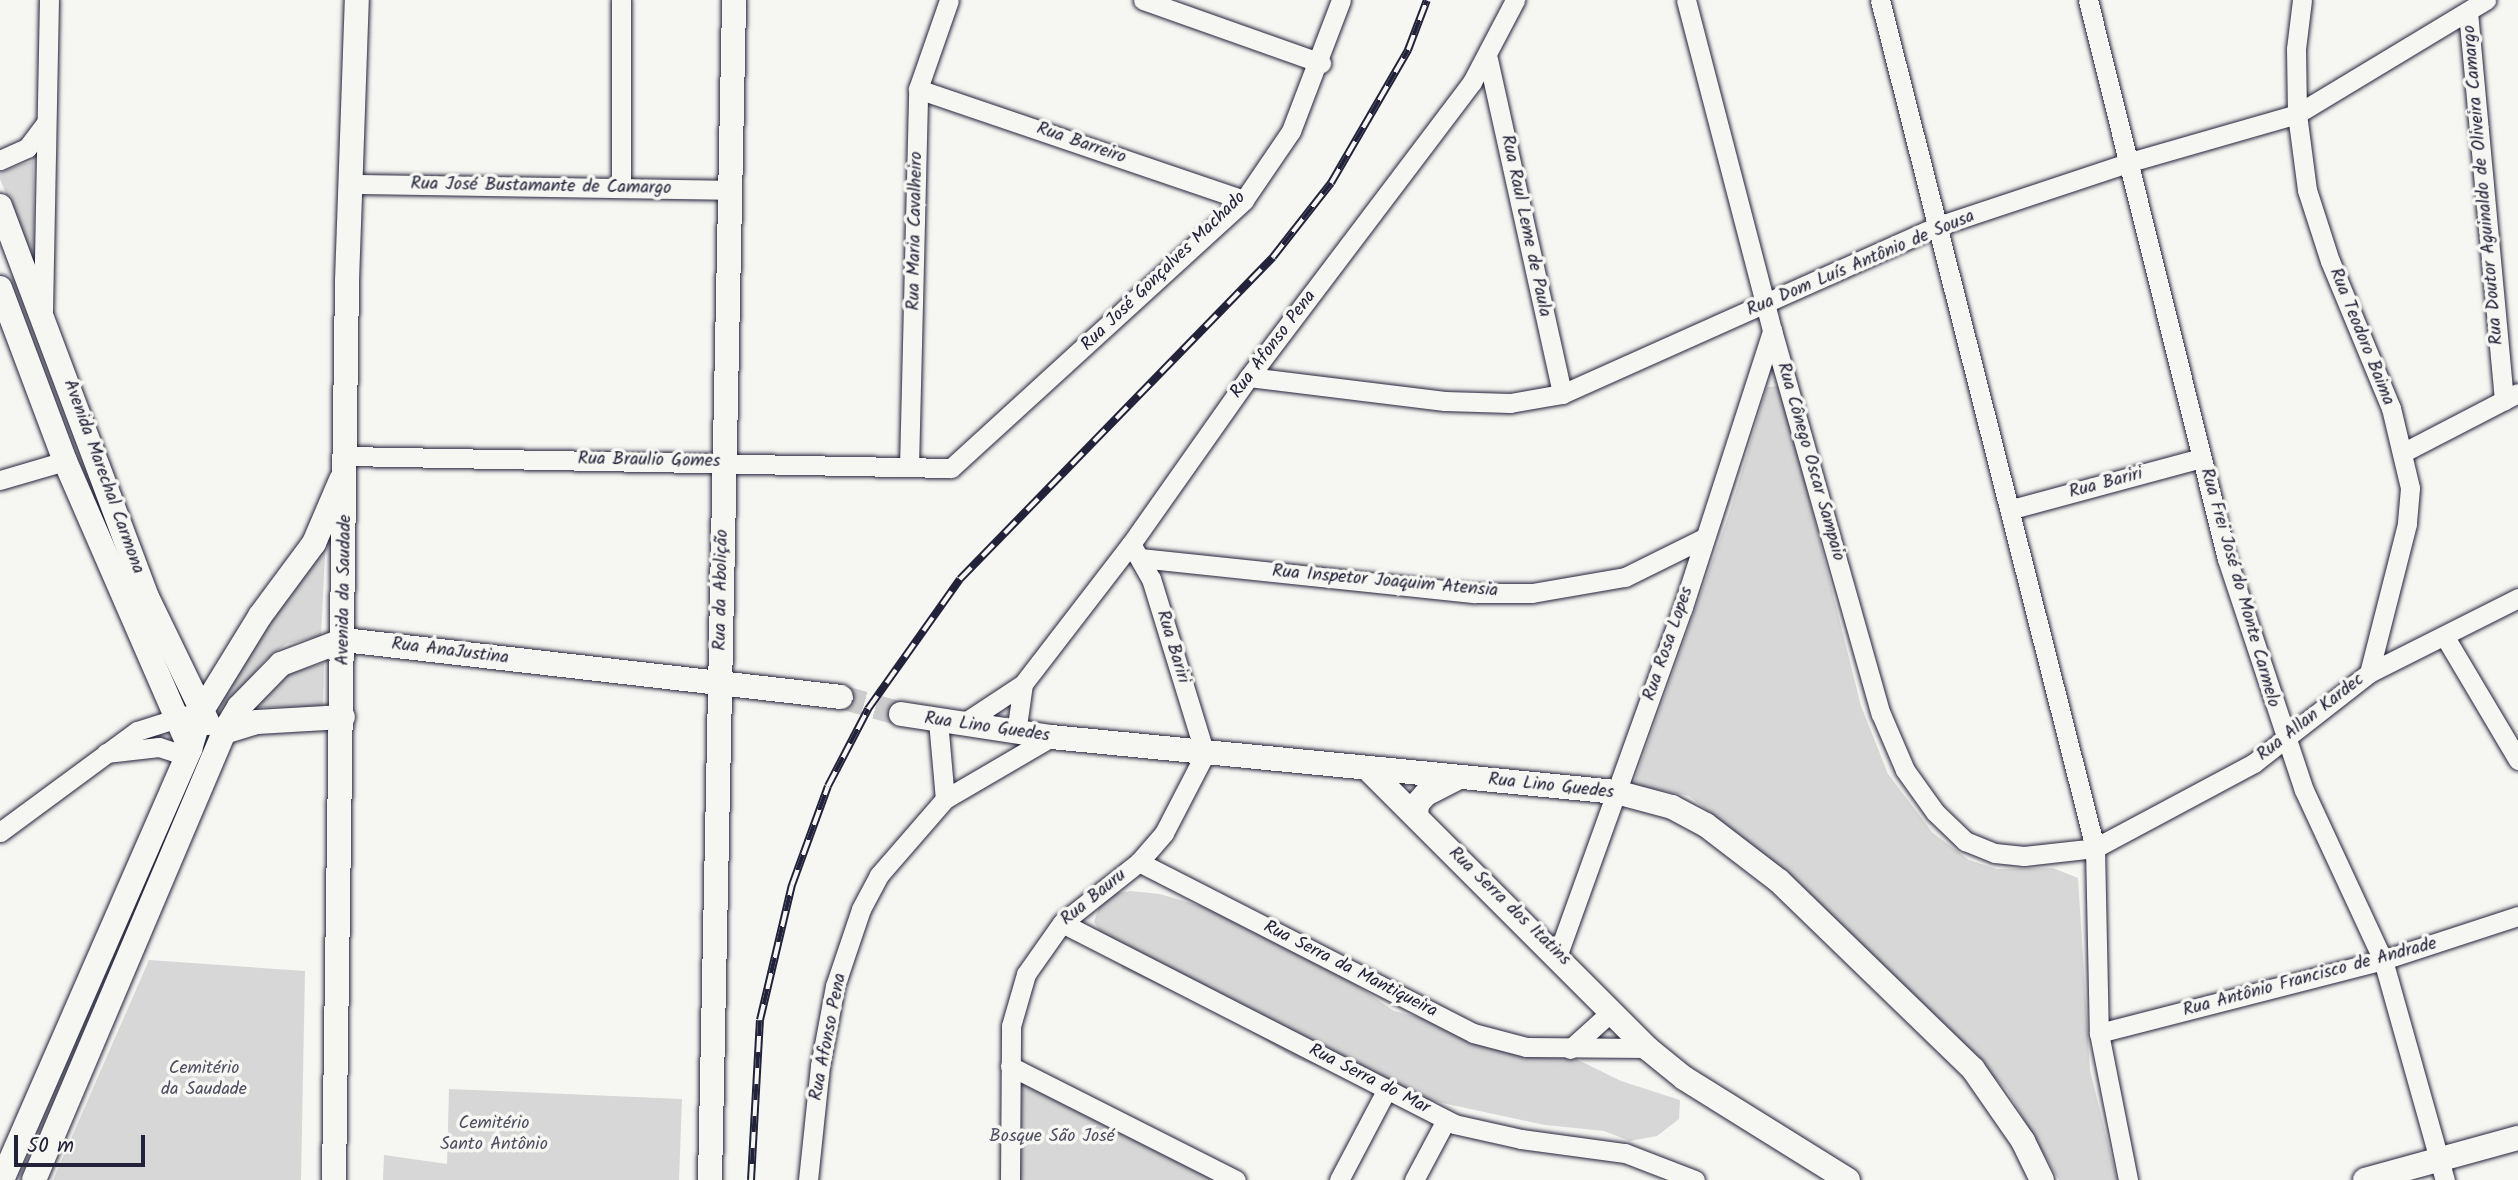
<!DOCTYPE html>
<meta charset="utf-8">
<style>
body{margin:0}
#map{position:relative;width:2518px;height:1180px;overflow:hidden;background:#f6f6f2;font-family:Kalam,sans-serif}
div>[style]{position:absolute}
.green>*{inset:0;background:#d7d7d7}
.major-tunnel>*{height:24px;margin-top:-12px;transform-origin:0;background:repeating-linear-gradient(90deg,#cccccd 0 24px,transparent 0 36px)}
.roads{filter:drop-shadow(0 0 2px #22223b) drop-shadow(0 0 2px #22223b)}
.minor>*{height:19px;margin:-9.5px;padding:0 9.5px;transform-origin:9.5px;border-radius:9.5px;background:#f6f6f2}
.major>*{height:24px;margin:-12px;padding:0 12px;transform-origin:12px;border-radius:12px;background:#f6f6f2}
.rail>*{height:8px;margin-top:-4px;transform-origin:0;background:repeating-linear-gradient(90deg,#f6f6f2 0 16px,#22223b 0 32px);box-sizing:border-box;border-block:2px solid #22223b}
span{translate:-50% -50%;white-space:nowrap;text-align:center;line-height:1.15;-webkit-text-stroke:7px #f6f6f2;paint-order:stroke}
.street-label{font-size:18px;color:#22223b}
.park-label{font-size:18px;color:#4f4f62}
.scale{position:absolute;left:14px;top:1135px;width:131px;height:32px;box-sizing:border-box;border:4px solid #22223b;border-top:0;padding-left:9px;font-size:21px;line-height:24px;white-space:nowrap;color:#22223b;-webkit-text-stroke:5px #f6f6f2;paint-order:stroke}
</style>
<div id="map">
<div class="green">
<i style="clip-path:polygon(33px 161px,35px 266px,0 179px,0 172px)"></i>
<i style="clip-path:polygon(1781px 386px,1861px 706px,1888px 774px,1933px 833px,1969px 860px,1997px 869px,2053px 868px,2078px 878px,2090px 1070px,2117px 1180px,2059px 1180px,2007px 1090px,1773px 864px,1689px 796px,1633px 785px,1730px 511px,1767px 387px)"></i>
<i style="clip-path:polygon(326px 534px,321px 636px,286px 644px,265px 660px,219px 718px,214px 711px)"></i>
<i style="clip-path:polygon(324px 663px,323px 708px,252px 707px,275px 678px)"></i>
<i style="clip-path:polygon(1131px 891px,1160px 894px,1220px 912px,1323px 962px,1394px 1011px,1570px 1056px,1621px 1081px,1680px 1100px,1679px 1119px,1657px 1136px,1630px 1141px,1604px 1131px,1545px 1125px,1410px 1096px,1294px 1058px,1222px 1013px,1123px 969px,1094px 922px,1103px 895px)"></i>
<i style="clip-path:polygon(149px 960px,305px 971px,301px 1180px,53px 1180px)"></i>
<i style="clip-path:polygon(1010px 1066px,1236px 1180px,1010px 1180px)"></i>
<i style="clip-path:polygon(449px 1089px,682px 1099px,679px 1180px,383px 1180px,384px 1155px,447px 1164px)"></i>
</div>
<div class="major-tunnel">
<i style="left:841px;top:697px;width:62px;rotate:15.8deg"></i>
</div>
<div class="roads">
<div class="minor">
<i style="left:621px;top:0;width:188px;rotate:90deg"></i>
<i style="left:1143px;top:0;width:189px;rotate:19.5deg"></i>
<i style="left:1686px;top:0;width:341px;rotate:75.4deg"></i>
<i style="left:1772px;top:330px;width:399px;rotate:74.2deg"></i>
<i style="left:1881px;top:714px;width:61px;rotate:66.8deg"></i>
<i style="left:1905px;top:770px;width:52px;rotate:54.5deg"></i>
<i style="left:1935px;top:812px;width:42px;rotate:44deg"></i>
<i style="left:1965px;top:841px;width:32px;rotate:22deg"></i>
<i style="left:1995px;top:853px;width:29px;rotate:6deg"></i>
<i style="left:2024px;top:856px;width:71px;rotate:-6.4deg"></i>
<i style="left:2095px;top:848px;width:180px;rotate:-28.1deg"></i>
<i style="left:2254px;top:763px;width:146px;rotate:-38deg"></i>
<i style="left:2369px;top:673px;width:167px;rotate:-26.7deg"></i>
<i style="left:1880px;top:0;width:875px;rotate:75.77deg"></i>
<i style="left:2095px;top:848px;width:185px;rotate:88.8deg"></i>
<i style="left:2099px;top:1033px;width:150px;rotate:78.8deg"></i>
<i style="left:2088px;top:0;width:576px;rotate:76.04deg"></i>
<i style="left:2227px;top:559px;width:243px;rotate:71.6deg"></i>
<i style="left:2304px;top:790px;width:187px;rotate:65.1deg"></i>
<i style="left:2383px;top:960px;width:229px;rotate:74.3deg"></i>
<i style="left:2302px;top:0;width:49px;rotate:97deg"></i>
<i style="left:2296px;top:49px;width:65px;rotate:89.1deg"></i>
<i style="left:2297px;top:114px;width:77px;rotate:82.5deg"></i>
<i style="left:2307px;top:190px;width:75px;rotate:72.1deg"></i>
<i style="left:2330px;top:261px;width:159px;rotate:67.5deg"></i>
<i style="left:2391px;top:408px;width:82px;rotate:76.6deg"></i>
<i style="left:2410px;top:488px;width:36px;rotate:95deg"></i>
<i style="left:2407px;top:524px;width:154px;rotate:104.3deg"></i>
<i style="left:2468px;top:12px;width:390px;rotate:84.7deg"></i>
<i style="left:1488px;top:59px;width:343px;rotate:77.5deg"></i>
<i style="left:918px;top:89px;width:344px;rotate:18.8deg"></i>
<i style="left:0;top:160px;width:30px;rotate:-24deg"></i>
<i style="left:27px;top:148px;width:31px;rotate:-53deg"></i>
<i style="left:353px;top:184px;width:377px;rotate:0.9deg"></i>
<i style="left:43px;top:311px;width:311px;rotate:-88.9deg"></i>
<i style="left:1249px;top:377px;width:197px;rotate:7deg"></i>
<i style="left:1445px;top:401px;width:65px;rotate:1.8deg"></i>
<i style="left:1510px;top:403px;width:53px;rotate:-9.8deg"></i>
<i style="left:1562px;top:394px;width:412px;rotate:-24.1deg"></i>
<i style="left:1938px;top:226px;width:202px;rotate:-18.4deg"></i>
<i style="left:2130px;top:162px;width:174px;rotate:-16deg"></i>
<i style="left:2297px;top:114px;width:221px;rotate:-31.1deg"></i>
<i style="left:2404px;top:452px;width:128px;rotate:-27.4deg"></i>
<i style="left:347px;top:456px;width:604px;rotate:1.14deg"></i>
<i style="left:951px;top:468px;width:397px;rotate:-42.4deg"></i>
<i style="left:1244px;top:200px;width:83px;rotate:-55.7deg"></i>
<i style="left:1291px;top:131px;width:140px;rotate:-69.1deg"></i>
<i style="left:909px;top:467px;width:378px;rotate:-88.6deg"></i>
<i style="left:918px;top:89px;width:94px;rotate:-70.8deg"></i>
<i style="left:0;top:480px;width:68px;rotate:-16.3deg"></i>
<i style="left:2012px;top:509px;width:196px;rotate:-15.1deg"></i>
<i style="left:1140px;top:558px;width:337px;rotate:6deg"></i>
<i style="left:1475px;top:593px;width:57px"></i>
<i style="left:1532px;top:593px;width:94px;rotate:-9.8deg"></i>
<i style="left:1625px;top:577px;width:88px;rotate:-26.3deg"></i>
<i style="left:2445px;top:637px;width:143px;rotate:59.3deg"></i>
<i style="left:938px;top:721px;width:78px;rotate:84.9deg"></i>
<i style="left:961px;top:725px;width:74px;rotate:-33.5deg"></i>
<i style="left:1023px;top:684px;width:177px;rotate:-52.4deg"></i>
<i style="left:1131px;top:544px;width:204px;rotate:-54.8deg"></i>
<i style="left:1249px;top:377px;width:370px;rotate:-52.9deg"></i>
<i style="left:1472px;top:82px;width:93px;rotate:-62.3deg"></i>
<i style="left:1016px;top:733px;width:49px;rotate:-81.9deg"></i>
<i style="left:106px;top:753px;width:53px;rotate:-6.5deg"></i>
<i style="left:159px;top:747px;width:29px;rotate:18deg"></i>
<i style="left:0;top:832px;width:170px;rotate:-36.4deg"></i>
<i style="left:137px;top:731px;width:52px;rotate:-17.7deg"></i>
<i style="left:1139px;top:862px;width:375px;rotate:27.1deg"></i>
<i style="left:1473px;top:1033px;width:55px;rotate:14.8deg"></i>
<i style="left:1526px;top:1047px;width:121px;rotate:0.5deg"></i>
<i style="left:1062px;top:923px;width:441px;rotate:27.1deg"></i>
<i style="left:1454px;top:1124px;width:69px;rotate:12.6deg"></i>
<i style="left:1521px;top:1139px;width:105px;rotate:7.7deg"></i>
<i style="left:1625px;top:1153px;width:75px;rotate:21.1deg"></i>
<i style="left:1558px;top:954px;width:369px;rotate:-70.2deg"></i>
<i style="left:1683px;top:607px;width:290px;rotate:-72.1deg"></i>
<i style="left:2099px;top:1033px;width:293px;rotate:-14.4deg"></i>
<i style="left:2383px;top:960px;width:142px;rotate:-18.1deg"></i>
<i style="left:1570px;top:1049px;width:57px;rotate:-42.1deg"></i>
<i style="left:1010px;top:1066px;width:253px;rotate:26.8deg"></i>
<i style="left:808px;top:1180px;width:115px;rotate:-84deg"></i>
<i style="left:820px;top:1066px;width:81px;rotate:-79.4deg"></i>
<i style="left:835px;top:986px;width:81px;rotate:-71.3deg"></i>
<i style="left:861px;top:909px;width:38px;rotate:-62deg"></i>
<i style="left:879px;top:875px;width:101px;rotate:-49deg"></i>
<i style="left:945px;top:799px;width:123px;rotate:-30.3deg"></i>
<i style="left:1010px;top:1180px;width:154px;rotate:-89.6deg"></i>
<i style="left:1011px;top:1026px;width:54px;rotate:-73.9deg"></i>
<i style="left:1026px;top:974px;width:62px;rotate:-54.8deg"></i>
<i style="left:1062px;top:923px;width:98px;rotate:-38.4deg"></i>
<i style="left:1139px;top:862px;width:38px;rotate:-49deg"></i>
<i style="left:1164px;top:833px;width:89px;rotate:-62.6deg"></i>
<i style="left:1205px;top:754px;width:183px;rotate:-107.1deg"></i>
<i style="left:1151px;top:579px;width:40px;rotate:-119.7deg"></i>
<i style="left:1339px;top:1180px;width:103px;rotate:-62.2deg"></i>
<i style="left:1414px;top:1180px;width:68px;rotate:-61.9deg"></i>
</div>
<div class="major">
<i style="left:0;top:206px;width:418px;rotate:69.4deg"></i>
<i style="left:147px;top:597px;width:140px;rotate:64.2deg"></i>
<i style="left:0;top:288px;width:185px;rotate:69.4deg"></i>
<i style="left:65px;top:461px;width:314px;rotate:66.5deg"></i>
<i style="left:901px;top:714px;width:152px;rotate:8.7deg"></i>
<i style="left:1051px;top:737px;width:568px;rotate:5.56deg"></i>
<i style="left:1616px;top:792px;width:58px;rotate:15deg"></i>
<i style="left:1672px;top:807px;width:38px;rotate:28deg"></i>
<i style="left:1706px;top:825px;width:92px;rotate:37.5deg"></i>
<i style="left:1779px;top:881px;width:270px;rotate:44.1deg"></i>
<i style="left:1973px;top:1069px;width:88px;rotate:55.2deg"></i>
<i style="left:2023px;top:1141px;width:43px;rotate:64deg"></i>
<i style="left:224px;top:732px;width:34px;rotate:-17deg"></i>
<i style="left:257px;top:722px;width:86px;rotate:-3.3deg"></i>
<i style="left:1368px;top:769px;width:395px;rotate:45deg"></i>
<i style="left:1647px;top:1048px;width:48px;rotate:39deg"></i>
<i style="left:1684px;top:1078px;width:193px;rotate:31.9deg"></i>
<i style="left:1416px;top:816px;width:12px;rotate:-85deg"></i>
<i style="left:1417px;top:804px;width:13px;rotate:-48deg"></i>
<i style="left:1426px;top:794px;width:36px;rotate:-27deg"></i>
<i style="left:2px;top:1180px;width:470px;rotate:-66.4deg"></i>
<i style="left:190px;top:749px;width:39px;rotate:-73deg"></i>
<i style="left:201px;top:712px;width:113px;rotate:-58.4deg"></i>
<i style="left:260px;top:616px;width:91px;rotate:-53.5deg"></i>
<i style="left:314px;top:543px;width:69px;rotate:-66.8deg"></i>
<i style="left:34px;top:1180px;width:487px;rotate:-67deg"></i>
<i style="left:224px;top:732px;width:29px;rotate:-59deg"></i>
<i style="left:239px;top:707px;width:60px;rotate:-45.7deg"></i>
<i style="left:281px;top:664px;width:67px;rotate:-20.9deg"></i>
<i style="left:344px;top:640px;width:500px;rotate:6.54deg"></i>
<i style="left:334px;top:1180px;width:899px;rotate:-89.17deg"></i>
<i style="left:347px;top:281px;width:281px;rotate:-88deg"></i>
<i style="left:710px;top:1180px;width:1180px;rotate:-88.83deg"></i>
<i style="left:2365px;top:1180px;width:159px;rotate:-15.4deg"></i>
</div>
</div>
<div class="rail">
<i style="left:751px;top:1180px;width:160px;rotate:-86.8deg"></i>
<i style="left:760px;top:1020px;width:139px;rotate:-76.7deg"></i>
<i style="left:792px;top:885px;width:105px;rotate:-70deg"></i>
<i style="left:828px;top:786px;width:87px;rotate:-62.5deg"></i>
<i style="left:868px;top:709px;width:159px;rotate:-54.7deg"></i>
<i style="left:960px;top:579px;width:449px;rotate:-45.8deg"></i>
<i style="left:1273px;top:257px;width:94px;rotate:-51.9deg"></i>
<i style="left:1331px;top:183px;width:154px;rotate:-59.9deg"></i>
<i style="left:1408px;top:50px;width:53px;rotate:-69.2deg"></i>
</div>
<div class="street-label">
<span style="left:1081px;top:144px;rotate:19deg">Rua Barreiro</span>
<span style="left:2484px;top:185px;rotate:-95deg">Rua Doutor Aguinaldo de Oliveira Camargo</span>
<span style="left:541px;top:187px;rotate:1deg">Rua José Bustamante de Camargo</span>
<span style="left:1525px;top:226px;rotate:78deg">Rua Raul Leme de Paula</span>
<span style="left:916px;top:231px;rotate:-89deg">Rua Maria Cavalheiro</span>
<span style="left:1861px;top:264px;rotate:-23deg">Rua Dom Luís Antônio de Sousa</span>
<span style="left:1164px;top:272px;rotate:-44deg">Rua José Gonçalves Machado</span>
<span style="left:2361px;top:337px;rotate:68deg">Rua Teodoro Baima</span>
<span style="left:1274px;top:345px;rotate:-53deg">Rua Afonso Pena</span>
<span style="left:649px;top:461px;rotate:1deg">Rua Braulio Gomes</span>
<span style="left:1810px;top:462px;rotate:74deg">Rua Cônego Oscar Sampaio</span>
<span style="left:103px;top:477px;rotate:70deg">Avenida Marechal Carmona</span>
<span style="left:2106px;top:484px;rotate:-15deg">Rua Bariri</span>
<span style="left:1385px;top:582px;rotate:5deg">Rua Inspetor Joaquim Atensia</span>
<span style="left:2239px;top:588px;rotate:74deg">Rua Frei José do Monte Carmelo</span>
<span style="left:345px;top:590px;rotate:-89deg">Avenida da Saudade</span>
<span style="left:722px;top:590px;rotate:-89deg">Rua da Abolição</span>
<span style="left:1669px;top:644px;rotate:-71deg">Rua Rosa Lopes</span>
<span style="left:1172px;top:647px;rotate:73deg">Rua Bariri</span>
<span style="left:450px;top:652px;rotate:7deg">Rua AnaJustina</span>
<span style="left:2311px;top:718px;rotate:-38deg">Rua Allan Kardec</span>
<span style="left:987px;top:728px;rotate:8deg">Rua Lino Guedes</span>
<span style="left:1551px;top:787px;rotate:6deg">Rua Lino Guedes</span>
<span style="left:1094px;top:898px;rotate:-39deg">Rua Bauru</span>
<span style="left:1509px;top:907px;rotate:44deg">Rua Serra dos Itatins</span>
<span style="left:1350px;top:970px;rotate:27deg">Rua Serra da Mantiqueira</span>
<span style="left:2310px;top:978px;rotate:-15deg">Rua Antônio Francisco de Andrade</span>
<span style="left:829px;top:1037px;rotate:-79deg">Rua Afonso Pena</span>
<span style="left:1369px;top:1080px;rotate:27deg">Rua Serra do Mar</span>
</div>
<div class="park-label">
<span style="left:204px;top:1080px">Cemitério<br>da Saudade</span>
<span style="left:494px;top:1135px">Cemitério<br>Santo Antônio</span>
<span style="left:1052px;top:1137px">Bosque São José</span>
</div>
<div class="scale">50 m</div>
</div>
